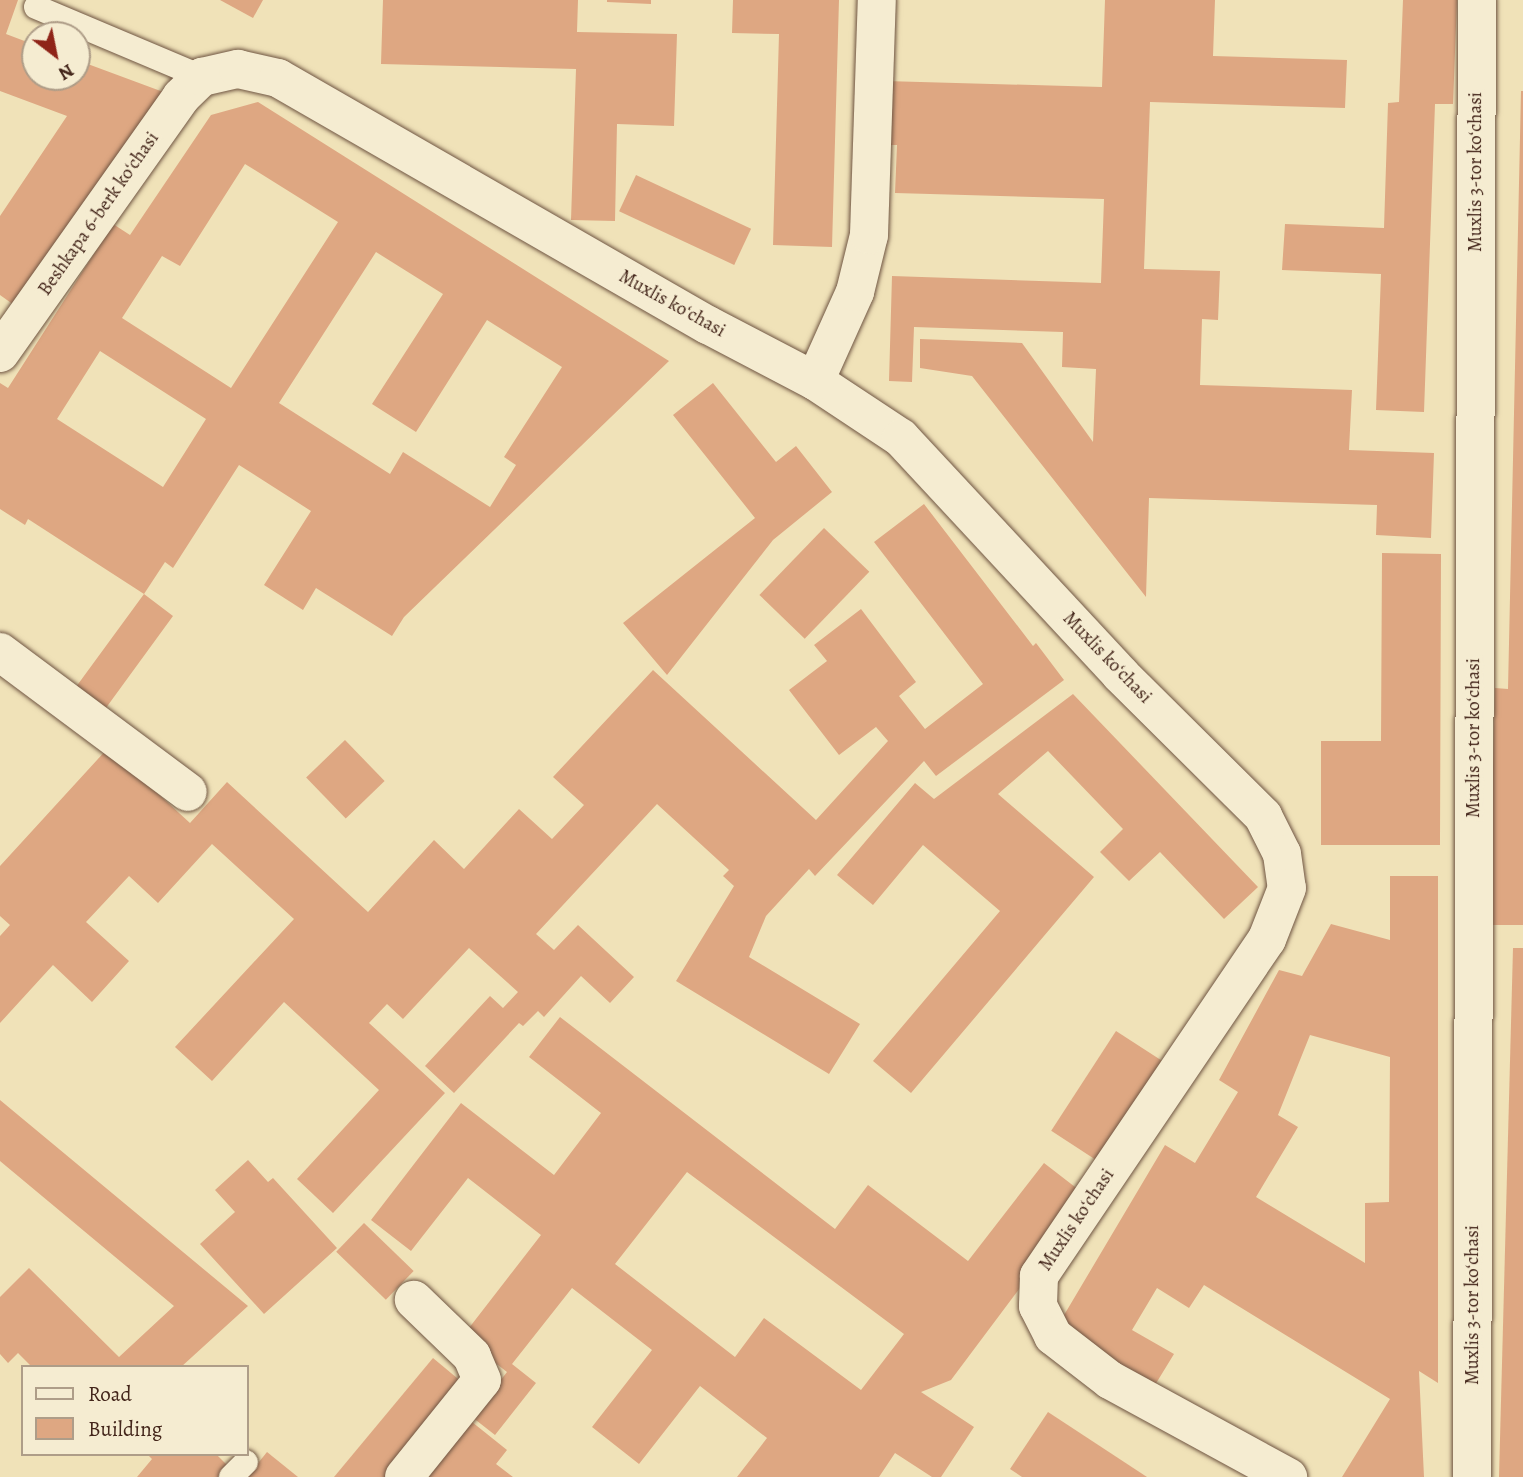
<!DOCTYPE html>
<meta charset="utf-8">
<style>
body{margin:0}
#map{position:relative;width:1523px;height:1477px;overflow:hidden;background:#f0e2b8;font-family:Alegreya,serif}
div>[style]{position:absolute}
.building>*{inset:0;background:#dea782;transform-origin:0 0}
.roads{filter:drop-shadow(0 0 2px #6f5542) drop-shadow(0 0 2px #6f5542)}
.service>*{height:24px;margin:-12px;padding:0 12px;transform-origin:12px;border-radius:12px;background:#f5ecd1}
.minor>*{height:38px;margin:-19px;padding:0 19px;transform-origin:19px;border-radius:19px;background:#f5ecd1}
span{translate:-50% -50%;white-space:nowrap;text-align:center;line-height:1.15;-webkit-text-stroke:7px #f5ecd1;paint-order:stroke}
.street-label{font-size:19px;color:#44261b}
.legend{position:absolute;left:21px;top:1365px;width:228px;height:91px;box-sizing:border-box;background:#f5ecd1;border:2px solid #ae9d88;margin:0;padding:9px 12px;list-style:none;font-size:21px;color:#44261b}
.legend li{display:flex;align-items:center;gap:14px;height:35px}
.legend b{width:35px;border:2px solid #ae9d88}
.north{position:absolute;left:21px;top:21px;width:70px;height:70px;box-sizing:border-box;background:#f5ecd1;border:2px solid #ae9d88;border-radius:50%;rotate:148deg;font-size:19px;font-weight:700;line-height:28px;text-align:center;color:#44261b}
.north::after{content:'';display:block;margin:auto;width:24px;height:32px;background:#8f2418;clip-path:polygon(50% 0,100% 100%,50% 72%,0 100%)}
</style>
<div id="map">
<div class="building">
<i style="clip-path:polygon(0 0,18px 0,6px 34px,35px 45px,35px 77px,77px 77px,77px 60px,166px 93px,14px 305px,0 295px,0 216px,67px 116px,0 91px)"></i>
<i style="clip-path:polygon(220px 0,263px 0,253px 18px)"></i>
<i style="clip-path:polygon(383px 0,578px 0,577px 32px,677px 34px,674px 126px,617px 124px,615px 221px,571px 220px,576px 69px,381px 64px)"></i>
<i style="clip-path:polygon(607px 0,651px 0,651px 4px,607px 2px)"></i>
<i style="clip-path:polygon(733px 0,839px 0,832px 247px,773px 245px,779px 34px,732px 33px)"></i>
<i style="clip-path:polygon(1105px 0,1215px 0,1213px 56px,1347px 60px,1345px 108px,1150px 102px,1144px 269px,1220px 271px,1218px 320px,1202px 319px,1200px 385px,1352px 390px,1349px 450px,1434px 453px,1431px 538px,1376px 535px,1377px 505px,1149px 498px,1146px 597px,972px 376px,920px 368px,920px 339px,1022px 343px,1093px 442px,1096px 369px,1062px 367px,1063px 332px,914px 327px,912px 382px,889px 381px,892px 276px,1101px 283px,1104px 199px,895px 193px,897px 145px,882px 145px,885px 81px,1102px 87px)"></i>
<i style="clip-path:polygon(1403px 0,1457px 0,1453px 104px,1435px 104px,1424px 412px,1376px 410px,1381px 274px,1282px 270px,1285px 224px,1384px 228px,1388px 103px,1399px 102px)"></i>
<i style="clip-path:polygon(1521px 91px,1523px 91px,1523px 925px,1489px 925px,1495px 688px,1508px 689px)"></i>
<i style="clip-path:polygon(evenodd,258px 102px,669px 361px,404px 617px,392px 636px,316px 588px,303px 610px,264px 585px,311px 511px,239px 465px,173px 568px,165px 562px,144px 594px,173px 616px,103px 712px,73px 691px,144px 594px,28px 519px,25px 525px,0 509px,0 383px,8px 388px,113px 224px,130px 235px,211px 115px,258px 102px,245px 164px,338px 222px,231px 388px,122px 318px,162px 256px,180px 266px,245px 164px,258px 102px,376px 252px,443px 294px,372px 404px,416px 432px,487px 320px,562px 367px,504px 457px,516px 465px,490px 507px,403px 452px,390px 474px,279px 403px,376px 252px,258px 102px,100px 351px,206px 419px,163px 487px,57px 419px,100px 351px)"></i>
<i style="left:636px;top:175px;width:127px;height:40px;rotate:25deg"></i>
<i style="clip-path:polygon(713px 383px,776px 462px,796px 446px,832px 492px,773px 540px,667px 675px,623px 623px,755px 518px,673px 415px)"></i>
<i style="clip-path:polygon(924px 504px,1033px 646px,1036px 643px,1064px 680px,936px 776px,924px 761px,815px 876px,809px 869px,766px 916px,749px 957px,860px 1024px,829px 1074px,676px 981px,734px 886px,723px 876px,729px 870px,657px 804px,536px 934px,554px 950px,578px 925px,634px 977px,610px 1003px,581px 976px,544px 1017px,538px 1011px,523px 1026px,519px 1023px,454px 1093px,425px 1066px,490px 996px,503px 1008px,518px 992px,469px 948px,403px 1019px,387px 1004px,369px 1023px,445px 1093px,333px 1213px,297px 1179px,379px 1090px,284px 1002px,212px 1081px,175px 1047px,294px 919px,212px 844px,158px 903px,129px 876px,86px 922px,129px 961px,92px 1002px,53px 965px,0 1023px,0 936px,10px 925px,0 916px,0 866px,108px 748px,190px 823px,227px 782px,368px 912px,434px 840px,464px 869px,519px 809px,552px 839px,584px 805px,553px 777px,653px 670px,816px 820px,888px 741px,876px 727px,839px 755px,789px 690px,827px 661px,814px 645px,861px 609px,916px 682px,899px 696px,925px 729px,983px 684px,874px 542px)"></i>
<i style="left:824px;top:528px;width:63px;height:93px;rotate:44deg"></i>
<i style="clip-path:polygon(1382px 553px,1441px 554px,1440px 845px,1321px 845px,1321px 741px,1381px 741px)"></i>
<i style="clip-path:polygon(1073px 694px,1258px 887px,1224px 919px,1160px 852px,1129px 881px,1100px 852px,1123px 829px,1048px 751px,998px 794px,1094px 877px,911px 1093px,873px 1061px,1000px 911px,923px 845px,873px 905px,837px 875px,915px 783px,934px 799px)"></i>
<i style="left:345px;top:740px;width:57px;height:54px;rotate:46deg"></i>
<i style="clip-path:polygon(evenodd,1390px 876px,1438px 876px,1438px 1383px,1419px 1371px,1424px 1477px,1342px 1477px,1390px 1399px,1204px 1285px,1189px 1308px,1157px 1288px,1132px 1330px,1174px 1354px,1155px 1385px,1054px 1332px,1165px 1145px,1195px 1163px,1238px 1092px,1219px 1080px,1279px 970px,1302px 976px,1331px 924px,1390px 940px,1390px 876px,1310px 1035px,1390px 1057px,1389px 1202px,1365px 1203px,1365px 1263px,1256px 1197px,1298px 1127px,1278px 1115px,1310px 1035px)"></i>
<i style="clip-path:polygon(1513px 948px,1523px 948px,1523px 1477px,1499px 1477px)"></i>
<i style="clip-path:polygon(evenodd,560px 1017px,835px 1229px,868px 1185px,968px 1261px,1044px 1163px,1088px 1197px,951px 1380px,921px 1392px,974px 1427px,941px 1477px,932px 1477px,895px 1453px,879px 1477px,737px 1477px,767px 1438px,700px 1386px,639px 1464px,592px 1427px,652px 1350px,572px 1288px,512px 1364px,536px 1383px,495px 1435px,472px 1417px,507px 1372px,462px 1337px,541px 1235px,468px 1178px,411px 1251px,371px 1220px,461px 1103px,554px 1175px,601px 1113px,529px 1057px,560px 1017px,687px 1172px,904px 1334px,861px 1390px,764px 1318px,735px 1357px,615px 1264px,687px 1172px)"></i>
<i style="left:1116px;top:1031px;width:64px;height:119px;rotate:33deg"></i>
<i style="clip-path:polygon(0 1100px,248px 1306px,181px 1367px,32px 1367px,18px 1353px,8px 1363px,0 1354px,0 1297px,29px 1268px,119px 1357px,174px 1306px,0 1161px)"></i>
<i style="clip-path:polygon(248px 1160px,268px 1182px,273px 1178px,337px 1248px,264px 1314px,200px 1244px,235px 1212px,215px 1190px)"></i>
<i style="left:364px;top:1223px;width:69px;height:40px;rotate:44deg"></i>
<i style="clip-path:polygon(433px 1358px,463px 1383px,385px 1477px,334px 1477px)"></i>
<i style="clip-path:polygon(1048px 1412px,1147px 1477px,1022px 1477px,1010px 1469px)"></i>
<i style="clip-path:polygon(467px 1418px,507px 1450px,496px 1464px,513px 1477px,411px 1477px)"></i>
<i style="clip-path:polygon(267px 1452px,298px 1477px,247px 1477px)"></i>
<i style="clip-path:polygon(147px 1454px,216px 1454px,228px 1466px,218px 1477px,137px 1477px,152px 1459px)"></i>
</div>
<div class="roads">
<div class="service">
<i style="left:36px;top:7px;width:180px;rotate:22.9deg"></i>
<i style="left:231px;top:1477px;width:21px;rotate:-45deg"></i>
</div>
<div class="minor">
<i style="left:0;top:353px;width:314px;rotate:-54.7deg"></i>
<i style="left:181px;top:97px;width:29px;rotate:-44deg"></i>
<i style="left:202px;top:77px;width:37px;rotate:-13deg"></i>
<i style="left:238px;top:69px;width:41px;rotate:12.7deg"></i>
<i style="left:278px;top:78px;width:496px;rotate:29.9deg"></i>
<i style="left:708px;top:325px;width:121px;rotate:27.6deg"></i>
<i style="left:815px;top:381px;width:103px;rotate:33.5deg"></i>
<i style="left:901px;top:438px;width:322px;rotate:47.1deg"></i>
<i style="left:1120px;top:674px;width:202px;rotate:44.8deg"></i>
<i style="left:1263px;top:816px;width:42px;rotate:63.4deg"></i>
<i style="left:1282px;top:854px;width:34px;rotate:82deg"></i>
<i style="left:1287px;top:888px;width:55px;rotate:111.4deg"></i>
<i style="left:1267px;top:939px;width:407px;rotate:124.1deg"></i>
<i style="left:1039px;top:1276px;width:30px;rotate:92deg"></i>
<i style="left:1038px;top:1306px;width:34px;rotate:63deg"></i>
<i style="left:1053px;top:1336px;width:72px;rotate:37.7deg"></i>
<i style="left:1110px;top:1380px;width:203px;rotate:28.6deg"></i>
<i style="left:815px;top:381px;width:98px;rotate:-65.8deg"></i>
<i style="left:855px;top:292px;width:59px;rotate:-76.2deg"></i>
<i style="left:869px;top:235px;width:235px;rotate:-88.1deg"></i>
<i style="left:0;top:652px;width:234px;rotate:36.7deg"></i>
<i style="left:404px;top:1477px;width:124px;rotate:-51.2deg"></i>
<i style="left:482px;top:1380px;width:26px;rotate:-113deg"></i>
<i style="left:472px;top:1356px;width:81px;rotate:-136deg"></i>
<i style="left:1472px;top:1477px;width:1477px;rotate:-89.81deg"></i>
</div>
</div>
<div class="street-label">
<span style="left:1476px;top:172px;rotate:-90deg">Muxlis 3-tor koʻchasi</span>
<span style="left:99px;top:214px;rotate:-55deg">Beshkapa 6-berk koʻchasi</span>
<span style="left:672px;top:304px;rotate:29deg">Muxlis koʻchasi</span>
<span style="left:1107px;top:658px;rotate:46deg">Muxlis koʻchasi</span>
<span style="left:1474px;top:738px;rotate:-90deg">Muxlis 3-tor koʻchasi</span>
<span style="left:1077px;top:1220px;rotate:-56deg">Muxlis koʻchasi</span>
<span style="left:1473px;top:1305px;rotate:-90deg">Muxlis 3-tor koʻchasi</span>
</div>
<ul class="legend">
<li><b style="height:9px;background:#f5ecd1"></b>Road</li>
<li><b style="height:19px;background:#dea782"></b>Building</li>
</ul>
<div class="north">N</div>
</div>
